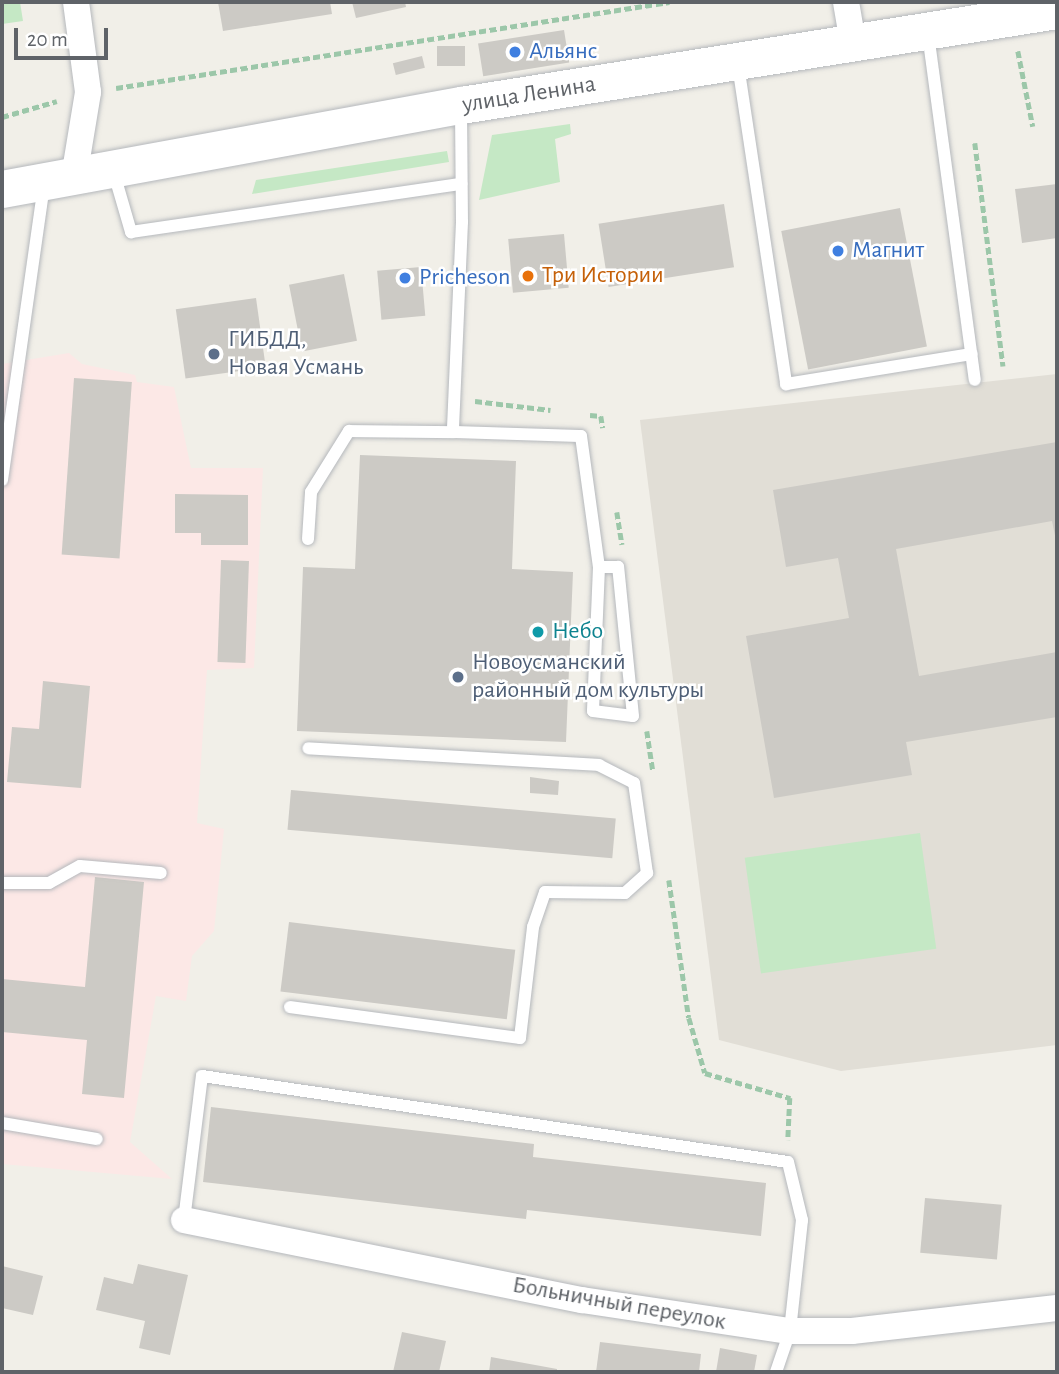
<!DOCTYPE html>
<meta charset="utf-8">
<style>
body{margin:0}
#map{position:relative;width:1059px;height:1374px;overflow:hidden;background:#f1efe8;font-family:"Alegreya Sans",sans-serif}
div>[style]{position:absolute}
.education>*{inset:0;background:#e1ded6}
.medical>*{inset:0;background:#fce8e6}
.green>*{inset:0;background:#c5e8c5;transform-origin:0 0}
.building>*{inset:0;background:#cccac5;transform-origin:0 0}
.path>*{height:4.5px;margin-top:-2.25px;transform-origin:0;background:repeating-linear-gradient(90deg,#9cc7a9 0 7px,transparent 0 10.5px)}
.roads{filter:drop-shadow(0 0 2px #b5b8bc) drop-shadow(0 0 2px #b5b8bc)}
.service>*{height:12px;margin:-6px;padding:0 6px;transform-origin:6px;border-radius:6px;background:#fff}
.minor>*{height:26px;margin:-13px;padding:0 13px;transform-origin:13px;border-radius:13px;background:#fff}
.secondary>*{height:37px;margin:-18.5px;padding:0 18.5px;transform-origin:18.5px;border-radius:18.5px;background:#fff}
.dots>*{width:19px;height:19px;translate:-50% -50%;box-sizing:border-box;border:4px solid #fff;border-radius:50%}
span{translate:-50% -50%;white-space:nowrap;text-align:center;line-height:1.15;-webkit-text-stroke:5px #fff;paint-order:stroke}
.shop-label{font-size:24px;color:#366cbe}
.left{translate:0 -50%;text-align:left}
.street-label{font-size:24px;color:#5f6368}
.food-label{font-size:24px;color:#c56008}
.service-label{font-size:24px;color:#4e5e75}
.culture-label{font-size:24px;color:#0d838f}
.frame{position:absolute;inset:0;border:4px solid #5f6368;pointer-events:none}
.scale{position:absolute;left:14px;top:28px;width:94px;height:32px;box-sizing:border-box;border:4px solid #5f6368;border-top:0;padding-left:9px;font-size:21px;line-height:24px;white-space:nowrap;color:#5f6368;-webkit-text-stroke:5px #fff;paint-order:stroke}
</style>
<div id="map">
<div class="education">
<i style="clip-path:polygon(1057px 374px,1057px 1045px,841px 1071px,719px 1040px,640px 420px)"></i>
</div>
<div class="medical">
<i style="clip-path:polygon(69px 353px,82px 364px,135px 375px,137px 382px,174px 387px,191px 468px,263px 468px,254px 668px,207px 670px,197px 823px,224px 829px,214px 931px,192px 956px,186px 1001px,156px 996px,130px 1142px,172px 1179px,2px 1164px,2px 364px)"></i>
</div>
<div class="green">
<i style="clip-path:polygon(2px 2px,20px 2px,23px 21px,2px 24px)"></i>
<i style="clip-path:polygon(570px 124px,571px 134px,555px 139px,560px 182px,479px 200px,492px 135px)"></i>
<i style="clip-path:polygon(447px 151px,449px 162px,252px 194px,256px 180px)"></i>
<i style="left:920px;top:833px;width:117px;height:177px;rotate:82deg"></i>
</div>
<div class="building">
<i style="clip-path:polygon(218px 2px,330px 2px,332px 14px,223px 31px)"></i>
<i style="clip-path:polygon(352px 2px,405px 2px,406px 7px,356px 18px)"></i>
<i style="left:564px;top:30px;width:33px;height:87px;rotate:81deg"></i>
<i style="left:437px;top:46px;width:28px;height:20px"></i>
<i style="left:422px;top:56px;width:12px;height:30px;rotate:76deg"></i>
<i style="clip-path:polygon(1057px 184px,1057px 238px,1022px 243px,1015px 189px)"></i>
<i style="left:724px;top:204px;width:64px;height:127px;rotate:81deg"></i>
<i style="left:900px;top:208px;width:141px;height:121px;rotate:79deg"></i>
<i style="left:564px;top:234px;width:54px;height:56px;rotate:85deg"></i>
<i style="left:421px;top:267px;width:49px;height:44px;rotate:85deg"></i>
<i style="left:344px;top:274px;width:68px;height:56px;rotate:79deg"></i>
<i style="left:256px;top:298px;width:70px;height:81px;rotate:82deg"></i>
<i style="left:74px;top:378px;width:58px;height:177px;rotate:4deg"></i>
<i style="clip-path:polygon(1057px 442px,1057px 545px,1052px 521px,896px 549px,919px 676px,1057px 652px,1057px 717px,906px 742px,912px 775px,774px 798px,746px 636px,849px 618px,838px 558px,786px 567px,773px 490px)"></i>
<i style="clip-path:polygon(360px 455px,516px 461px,512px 569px,573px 572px,566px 742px,297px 731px,303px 567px,355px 569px)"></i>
<i style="clip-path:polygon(175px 494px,248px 495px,248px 545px,201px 545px,201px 533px,175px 533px)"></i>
<i style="left:221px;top:560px;width:28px;height:102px;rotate:2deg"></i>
<i style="clip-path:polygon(43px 681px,90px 686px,81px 788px,7px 782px,12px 727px,39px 729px)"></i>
<i style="clip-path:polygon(530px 777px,559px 781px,558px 795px,530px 793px)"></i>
<i style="left:291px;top:790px;width:326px;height:40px;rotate:5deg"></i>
<i style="clip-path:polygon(95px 877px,144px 882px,124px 1098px,82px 1094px,87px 1040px,2px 1032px,2px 979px,85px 987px)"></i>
<i style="left:289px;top:922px;width:228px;height:70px;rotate:7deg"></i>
<i style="clip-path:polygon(211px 1107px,534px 1144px,533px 1157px,766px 1183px,761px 1236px,527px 1210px,526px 1219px,203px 1182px)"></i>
<i style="left:925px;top:1198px;width:77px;height:55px;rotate:5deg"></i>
<i style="clip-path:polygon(138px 1264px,188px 1275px,170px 1355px,139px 1348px,145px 1321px,96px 1310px,104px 1277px,133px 1284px)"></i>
<i style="clip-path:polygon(2px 1266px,43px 1276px,33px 1315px,2px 1308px)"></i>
<i style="clip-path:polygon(402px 1332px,446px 1341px,439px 1372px,393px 1372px)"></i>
<i style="clip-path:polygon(600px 1342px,701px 1354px,699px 1372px,596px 1372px)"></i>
<i style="clip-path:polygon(720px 1348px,757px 1355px,754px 1372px,716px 1372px)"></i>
<i style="clip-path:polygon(491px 1357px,557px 1369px,557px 1372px,489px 1372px)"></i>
</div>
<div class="path">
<i style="left:1018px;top:51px;width:77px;rotate:78.8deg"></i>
<i style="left:116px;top:88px;width:560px;rotate:-8.84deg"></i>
<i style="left:2px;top:117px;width:57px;rotate:-16.2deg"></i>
<i style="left:975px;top:143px;width:225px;rotate:82.8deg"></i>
<i style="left:475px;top:401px;width:76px;rotate:6.8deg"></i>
<i style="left:590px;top:415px;width:11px;rotate:5deg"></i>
<i style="left:601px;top:416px;width:12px;rotate:81deg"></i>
<i style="left:617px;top:512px;width:33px;rotate:81deg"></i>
<i style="left:647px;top:731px;width:40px;rotate:81.5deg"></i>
<i style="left:669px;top:880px;width:139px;rotate:81.8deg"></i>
<i style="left:689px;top:1018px;width:57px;rotate:73.8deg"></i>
<i style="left:705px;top:1073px;width:89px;rotate:16.4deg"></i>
<i style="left:790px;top:1098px;width:42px;rotate:92.7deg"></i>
</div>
<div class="roads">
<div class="service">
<i style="left:928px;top:34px;width:349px;rotate:82.3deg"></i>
<i style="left:738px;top:65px;width:323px;rotate:81.4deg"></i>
<i style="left:786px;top:384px;width:188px;rotate:-9.2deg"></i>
<i style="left:461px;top:109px;width:113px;rotate:89.5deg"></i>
<i style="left:462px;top:222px;width:210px;rotate:92.5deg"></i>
<i style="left:453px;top:432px;width:128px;rotate:1.8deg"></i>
<i style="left:581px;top:436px;width:132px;rotate:82.2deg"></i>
<i style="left:599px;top:567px;width:144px;rotate:92.4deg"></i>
<i style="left:593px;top:711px;width:40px;rotate:7.1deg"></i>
<i style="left:633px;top:716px;width:150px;rotate:-95.7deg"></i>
<i style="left:618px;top:567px;width:19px;rotate:180deg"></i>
<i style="left:113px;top:170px;width:65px;rotate:73.8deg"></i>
<i style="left:131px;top:232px;width:334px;rotate:-8.3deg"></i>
<i style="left:2px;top:480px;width:298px;rotate:-81.9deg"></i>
<i style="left:308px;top:539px;width:47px;rotate:-86.3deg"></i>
<i style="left:311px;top:492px;width:72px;rotate:-58.1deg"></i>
<i style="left:349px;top:431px;width:104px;rotate:0.6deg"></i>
<i style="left:2px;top:883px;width:47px"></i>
<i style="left:49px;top:883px;width:35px;rotate:-29deg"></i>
<i style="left:80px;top:866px;width:81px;rotate:4.9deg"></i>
<i style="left:290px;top:1007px;width:232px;rotate:7.7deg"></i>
<i style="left:520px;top:1038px;width:112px;rotate:-83.3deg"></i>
<i style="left:533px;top:927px;width:37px;rotate:-71deg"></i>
<i style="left:545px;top:892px;width:80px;rotate:0.7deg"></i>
<i style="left:625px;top:893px;width:30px;rotate:-42deg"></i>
<i style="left:647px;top:873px;width:91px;rotate:-98.2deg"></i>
<i style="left:634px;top:783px;width:39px;rotate:-153deg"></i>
<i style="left:599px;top:765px;width:291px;rotate:-176.7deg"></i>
<i style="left:2px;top:1123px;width:96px;rotate:9.6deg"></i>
<i style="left:184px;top:1220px;width:145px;rotate:-82.9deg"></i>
<i style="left:202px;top:1076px;width:592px;rotate:8.35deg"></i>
<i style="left:788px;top:1162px;width:60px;rotate:76.4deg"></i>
<i style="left:802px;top:1220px;width:112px;rotate:96.2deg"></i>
<i style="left:790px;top:1331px;width:43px;rotate:108.9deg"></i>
</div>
<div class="minor">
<i style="left:846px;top:2px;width:42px;rotate:80.3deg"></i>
<i style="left:74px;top:177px;width:86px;rotate:-80.6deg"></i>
<i style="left:88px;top:92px;width:91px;rotate:-97.6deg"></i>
<i style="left:184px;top:1220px;width:406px;rotate:11.4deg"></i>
<i style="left:582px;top:1300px;width:210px;rotate:8.5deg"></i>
<i style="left:790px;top:1331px;width:62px"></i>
<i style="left:852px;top:1331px;width:206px;rotate:-6.4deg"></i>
</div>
<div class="secondary">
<i style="left:2px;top:189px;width:467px;rotate:-10.4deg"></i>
<i style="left:461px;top:105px;width:604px;rotate:-9.06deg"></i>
</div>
</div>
<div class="dots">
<i style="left:515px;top:52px;background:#3f7fe0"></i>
<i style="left:838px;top:251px;background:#3f7fe0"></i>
<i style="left:528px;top:276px;background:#e8710a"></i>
<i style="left:405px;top:278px;background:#3f7fe0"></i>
<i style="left:214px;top:354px;background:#5c6f8a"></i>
<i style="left:538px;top:632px;background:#0f9aa8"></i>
<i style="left:458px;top:677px;background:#5c6f8a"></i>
</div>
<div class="shop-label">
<span class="left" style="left:529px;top:52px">Альянс</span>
<span class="left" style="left:852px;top:251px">Магнит</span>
<span class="left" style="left:419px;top:278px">Pricheson</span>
</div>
<div class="street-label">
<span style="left:529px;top:95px;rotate:-9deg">улица Ленина</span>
<span style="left:619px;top:1304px;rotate:10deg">Больничный переулок</span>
</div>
<div class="food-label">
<span class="left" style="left:542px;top:276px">Три Истории</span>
</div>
<div class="service-label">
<span class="left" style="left:228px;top:354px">ГИБДД,<br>Новая Усмань</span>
<span class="left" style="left:472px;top:677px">Новоусманский<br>районный дом культуры</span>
</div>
<div class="culture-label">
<span class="left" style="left:552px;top:632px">Небо</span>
</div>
<div class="frame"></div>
<div class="scale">20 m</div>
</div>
